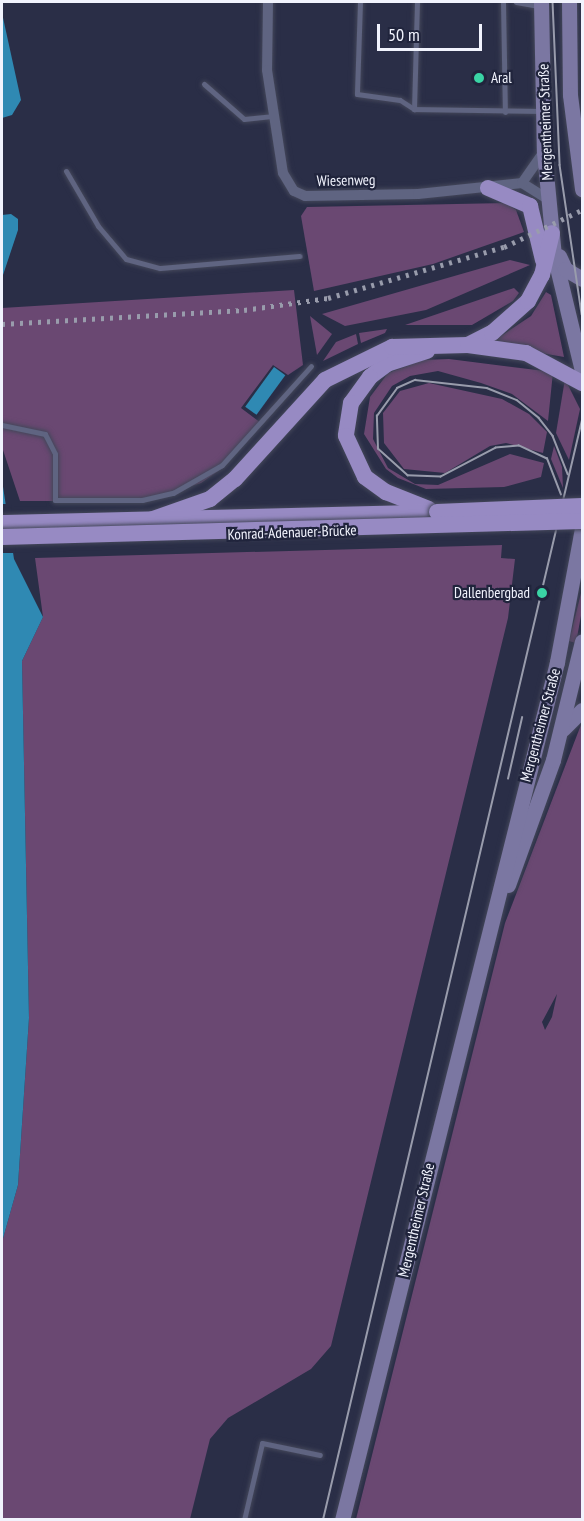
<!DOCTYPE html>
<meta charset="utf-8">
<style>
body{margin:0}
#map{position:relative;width:584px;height:1521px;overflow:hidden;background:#2a2e47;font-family:"PT Sans Narrow",sans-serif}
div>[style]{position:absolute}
.green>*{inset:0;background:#6a4872}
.water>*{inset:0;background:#2f89b3;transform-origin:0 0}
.pier>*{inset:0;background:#2a2e47}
.roads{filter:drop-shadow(0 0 2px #44475a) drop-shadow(0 0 2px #44475a)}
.lane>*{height:5px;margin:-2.5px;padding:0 2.5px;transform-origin:2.5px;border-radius:2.5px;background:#5f6481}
.street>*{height:10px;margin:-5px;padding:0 5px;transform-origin:5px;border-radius:5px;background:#5f6481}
.secondary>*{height:15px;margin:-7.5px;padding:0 7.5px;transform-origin:7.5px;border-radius:7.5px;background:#7b77a2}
.primary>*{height:16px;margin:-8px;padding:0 8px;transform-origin:8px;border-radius:8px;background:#978ac3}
.tram>*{height:1.5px;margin:-0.75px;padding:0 0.75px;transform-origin:0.75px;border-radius:0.75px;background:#999cac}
.rail>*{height:4.5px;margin-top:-2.25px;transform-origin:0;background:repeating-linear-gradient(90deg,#999cac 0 3px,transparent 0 9px)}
.bridges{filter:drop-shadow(0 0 2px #44475a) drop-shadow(0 0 2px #44475a)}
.primary-bridge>*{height:16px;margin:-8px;padding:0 8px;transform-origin:8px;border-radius:8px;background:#978ac3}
.dots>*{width:16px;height:16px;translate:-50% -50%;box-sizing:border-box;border:3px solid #20243c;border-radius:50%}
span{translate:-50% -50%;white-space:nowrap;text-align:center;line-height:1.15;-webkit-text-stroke:4.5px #20243c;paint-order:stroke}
.poi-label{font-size:15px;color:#f1f3fd}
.left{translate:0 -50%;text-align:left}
.right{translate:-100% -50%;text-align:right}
.street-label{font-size:15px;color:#f1f3fd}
.frame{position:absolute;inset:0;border:3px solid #f1f3fd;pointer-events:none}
.scale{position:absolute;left:377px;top:24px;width:105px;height:27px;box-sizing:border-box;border:3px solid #f1f3fd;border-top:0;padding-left:8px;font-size:18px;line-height:21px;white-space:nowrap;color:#f1f3fd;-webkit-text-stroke:4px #20243c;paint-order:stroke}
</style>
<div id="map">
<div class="green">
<i style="clip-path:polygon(506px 203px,516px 210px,524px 232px,433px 264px,314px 291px,301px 216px,307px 207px)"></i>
<i style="clip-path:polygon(510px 260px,530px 265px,426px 310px,345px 326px,322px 314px)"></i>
<i style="clip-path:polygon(514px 288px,519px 293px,513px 301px,472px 325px,405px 325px)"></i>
<i style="clip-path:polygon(294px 290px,303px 365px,288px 375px,273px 365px,241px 408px,261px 423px,224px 467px,201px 483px,144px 501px,20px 501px,2px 447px,2px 308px)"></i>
<i style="clip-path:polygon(546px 292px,551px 295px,564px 357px,489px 344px,531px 316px)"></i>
<i style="clip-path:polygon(310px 316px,332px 334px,317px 355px)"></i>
<i style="clip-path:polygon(387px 329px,385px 333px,361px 343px,359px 333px)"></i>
<i style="clip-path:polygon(356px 334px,358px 344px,323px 361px,336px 342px)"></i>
<i style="clip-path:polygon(449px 359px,553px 372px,548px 421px,512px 394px,481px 383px,438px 371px,410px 376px,392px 386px,374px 413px,373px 439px,388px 468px,415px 484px,438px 485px,510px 454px,544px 463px,541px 477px,504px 487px,426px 489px,398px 478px,386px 469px,364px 434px,370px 397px,388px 373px,423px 360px)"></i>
<i style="clip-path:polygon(565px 379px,580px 409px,569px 460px,556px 433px)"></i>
<i style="clip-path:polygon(429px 383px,502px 399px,529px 414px,547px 432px,543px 453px,506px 443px,490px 446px,445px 473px,404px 469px,384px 443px,383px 413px,400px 391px)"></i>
<i style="clip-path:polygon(554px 446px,562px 467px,563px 488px,551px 459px)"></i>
<i style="clip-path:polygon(502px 545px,501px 558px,515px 559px,508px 618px,331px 1346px,311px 1369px,228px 1418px,210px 1439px,190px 1519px,2px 1520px,2px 1242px,18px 1185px,29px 1018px,22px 661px,43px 617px,35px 558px)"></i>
<i style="clip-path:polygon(582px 589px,582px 610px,576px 643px,569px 641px)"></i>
<i style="clip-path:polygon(evenodd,582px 722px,582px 1519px,356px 1519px,505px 923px,582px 722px,557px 994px,552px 1017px,545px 1030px,542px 1022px,557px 994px)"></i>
</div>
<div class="water">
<i style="clip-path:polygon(2px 13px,21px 100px,12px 115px,2px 118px)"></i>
<i style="clip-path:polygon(11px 214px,18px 219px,18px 230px,2px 278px,2px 215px)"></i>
<i style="left:274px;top:367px;width:14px;height:49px;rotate:36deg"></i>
<i style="clip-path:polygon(2px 480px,14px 559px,43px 617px,22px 661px,29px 1018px,18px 1185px,2px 1242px)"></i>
</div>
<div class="pier">
<i style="clip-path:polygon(2px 504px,11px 504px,16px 553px,2px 553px)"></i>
</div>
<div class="roads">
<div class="lane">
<i style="left:360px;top:2px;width:92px;rotate:91.9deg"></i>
<i style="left:357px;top:94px;width:43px;rotate:7.9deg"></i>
<i style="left:400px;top:100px;width:17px;rotate:33deg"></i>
<i style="left:417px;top:2px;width:107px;rotate:91.6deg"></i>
<i style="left:414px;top:109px;width:126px;rotate:0.9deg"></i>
<i style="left:503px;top:2px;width:110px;rotate:89deg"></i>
<i style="left:516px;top:2px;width:23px;rotate:10deg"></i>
<i style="left:204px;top:84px;width:53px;rotate:41.2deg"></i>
<i style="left:244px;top:119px;width:30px;rotate:-6deg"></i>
<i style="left:66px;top:171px;width:64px;rotate:59.8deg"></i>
<i style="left:98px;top:226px;width:43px;rotate:49.7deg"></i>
<i style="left:126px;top:259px;width:35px;rotate:15deg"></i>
<i style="left:160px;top:268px;width:140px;rotate:-4.9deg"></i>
<i style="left:2px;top:425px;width:44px;rotate:11.8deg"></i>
<i style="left:45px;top:434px;width:22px;rotate:63deg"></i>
<i style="left:55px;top:454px;width:46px;rotate:90deg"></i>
<i style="left:55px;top:500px;width:87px"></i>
<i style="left:142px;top:500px;width:32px;rotate:-13deg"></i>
<i style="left:173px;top:493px;width:56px;rotate:-29.7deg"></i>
<i style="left:222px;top:465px;width:133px;rotate:-48deg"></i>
<i style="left:244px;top:1520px;width:79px;rotate:-76.8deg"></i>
<i style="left:262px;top:1443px;width:59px;rotate:11.7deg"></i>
</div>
<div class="street">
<i style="left:268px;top:2px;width:68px;rotate:90.8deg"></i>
<i style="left:267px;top:70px;width:104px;rotate:81.2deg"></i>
<i style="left:283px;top:173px;width:21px;rotate:59deg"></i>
<i style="left:294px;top:191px;width:12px;rotate:24deg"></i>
<i style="left:305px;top:196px;width:113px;rotate:-1deg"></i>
<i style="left:418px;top:194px;width:105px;rotate:-6deg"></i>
<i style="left:522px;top:183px;width:32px;rotate:32deg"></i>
<i style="left:522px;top:183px;width:38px;rotate:-55deg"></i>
</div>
<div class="secondary">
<i style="left:541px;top:2px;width:150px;rotate:88.9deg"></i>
<i style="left:544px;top:152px;width:103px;rotate:84.5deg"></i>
<i style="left:554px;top:255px;width:119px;rotate:76.4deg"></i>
<i style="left:569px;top:2px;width:93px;rotate:89.4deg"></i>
<i style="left:570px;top:95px;width:95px;rotate:82.7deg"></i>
<i style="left:559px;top:256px;width:14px;rotate:65deg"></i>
<i style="left:565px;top:269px;width:20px;rotate:30deg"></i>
<i style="left:563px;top:729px;width:27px;rotate:-45deg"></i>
<i style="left:508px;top:885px;width:133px;rotate:-70.2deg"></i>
<i style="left:553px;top:760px;width:122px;rotate:-76.3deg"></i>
<i style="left:342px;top:1520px;width:885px;rotate:-75.93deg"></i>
<i style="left:557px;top:662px;width:136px;rotate:-79.4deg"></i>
</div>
<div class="primary">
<i style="left:488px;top:188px;width:46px;rotate:23.2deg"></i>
<i style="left:530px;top:206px;width:56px;rotate:76.5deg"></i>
<i style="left:468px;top:345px;width:27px;rotate:-27deg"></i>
<i style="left:492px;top:333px;width:48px;rotate:-41.6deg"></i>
<i style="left:528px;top:301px;width:30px;rotate:-62deg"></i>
<i style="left:542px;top:275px;width:43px;rotate:-76.6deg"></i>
<i style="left:427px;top:351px;width:42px;rotate:162deg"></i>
<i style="left:387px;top:364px;width:21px;rotate:143deg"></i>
<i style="left:370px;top:377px;width:32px;rotate:126deg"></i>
<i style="left:351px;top:403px;width:33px;rotate:99deg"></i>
<i style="left:346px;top:436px;width:45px;rotate:65.1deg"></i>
<i style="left:365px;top:477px;width:26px;rotate:36deg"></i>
<i style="left:386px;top:492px;width:46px;rotate:21.6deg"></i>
<i style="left:150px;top:520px;width:64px;rotate:-19.3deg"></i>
<i style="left:210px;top:499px;width:32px;rotate:-39deg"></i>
<i style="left:235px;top:479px;width:134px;rotate:-47.7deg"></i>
<i style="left:325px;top:380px;width:75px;rotate:-26.2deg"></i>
<i style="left:392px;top:347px;width:76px;rotate:-1.5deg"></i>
<i style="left:468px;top:345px;width:59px;rotate:7.9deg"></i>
<i style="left:526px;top:353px;width:64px;rotate:28.2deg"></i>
<i style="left:2px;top:523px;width:435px;rotate:-1.4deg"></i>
</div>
</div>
<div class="tram">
<i style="left:553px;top:2px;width:163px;rotate:87.5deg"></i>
<i style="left:560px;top:165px;width:151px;rotate:81.6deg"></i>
<i style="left:561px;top:495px;width:39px;rotate:-111deg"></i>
<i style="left:547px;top:459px;width:31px;rotate:-155deg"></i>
<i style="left:519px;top:446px;width:23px;rotate:175deg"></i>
<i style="left:496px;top:448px;width:62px;rotate:152.2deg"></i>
<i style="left:441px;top:477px;width:33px;rotate:-178deg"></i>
<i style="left:408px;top:476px;width:40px;rotate:-138deg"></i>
<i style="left:378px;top:449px;width:33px;rotate:-92deg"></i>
<i style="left:377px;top:416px;width:34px;rotate:-54deg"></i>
<i style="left:397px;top:388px;width:20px;rotate:-24deg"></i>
<i style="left:415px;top:380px;width:72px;rotate:6.3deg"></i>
<i style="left:487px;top:388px;width:32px;rotate:22deg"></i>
<i style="left:517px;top:400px;width:28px;rotate:39deg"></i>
<i style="left:539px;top:418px;width:23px;rotate:52deg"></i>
<i style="left:553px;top:436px;width:41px;rotate:68.5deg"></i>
<i style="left:508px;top:779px;width:63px;rotate:-77.1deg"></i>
<i style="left:323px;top:1520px;width:1130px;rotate:-76.75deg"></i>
</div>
<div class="rail">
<i style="left:2px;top:324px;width:242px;rotate:-3.3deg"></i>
<i style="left:244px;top:310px;width:85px;rotate:-8.1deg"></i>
<i style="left:328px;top:298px;width:183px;rotate:-16.2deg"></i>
<i style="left:504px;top:247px;width:86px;rotate:-25.4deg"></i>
</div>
<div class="bridges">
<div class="primary-bridge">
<i style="left:437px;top:512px;width:145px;rotate:-2.4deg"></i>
<i style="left:2px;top:537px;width:580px;rotate:-1.58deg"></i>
</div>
</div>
<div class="dots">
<i style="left:479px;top:78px;background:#3ad4a5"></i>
<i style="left:542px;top:593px;background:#3ad4a5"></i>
</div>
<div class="poi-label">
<span class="left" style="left:491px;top:78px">Aral</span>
<span class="right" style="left:530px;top:593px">Dallenbergbad</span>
</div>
<div class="street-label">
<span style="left:545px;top:122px;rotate:-92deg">Mergentheimer Straße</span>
<span style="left:346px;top:180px;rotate:-1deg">Wiesenweg</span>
<span style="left:292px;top:532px;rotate:-2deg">Konrad-Adenauer-Brücke</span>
<span style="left:540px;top:725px;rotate:-75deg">Mergentheimer Straße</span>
<span style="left:416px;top:1220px;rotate:-77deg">Mergentheimer Straße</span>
</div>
<div class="frame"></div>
<div class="scale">50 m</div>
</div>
